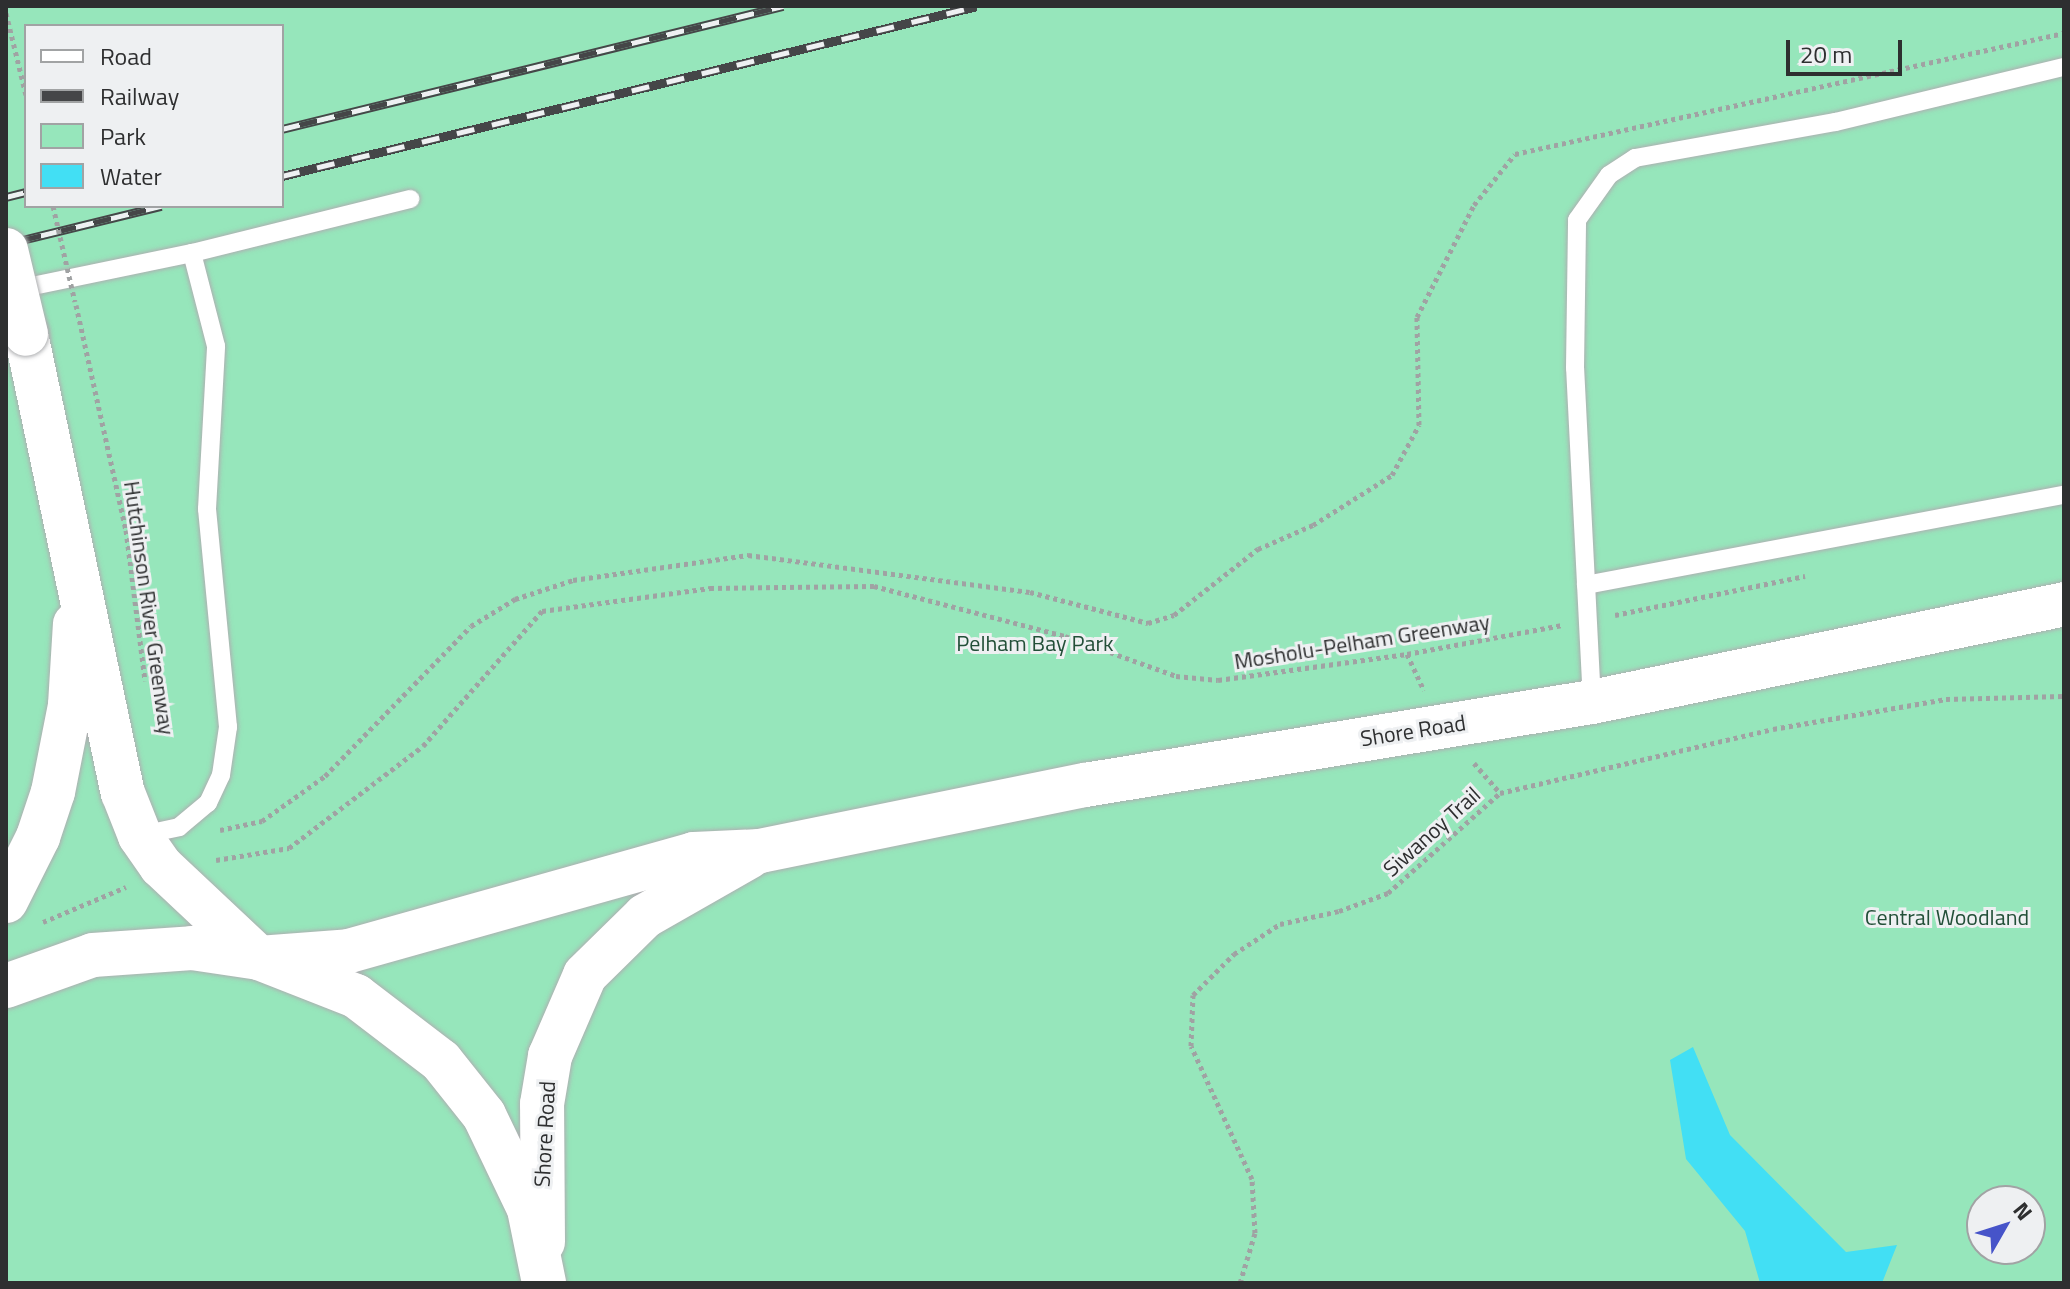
<!DOCTYPE html>
<style>
body{margin:0}
#map{position:relative;width:2070px;height:1289px;overflow:hidden;background:#e1e3e5;font-family:"Titillium Web",sans-serif}
div>[style]{position:absolute}
.green>*{inset:0;background:#96e6bb}
.water>*{inset:0;background:#42dff4}
.path>*{height:5px;margin-top:-2.5px;transform-origin:0;background:repeating-linear-gradient(90deg,#a0a2a3 0 4px,transparent 0 8px)}
.roads{filter:drop-shadow(0 0 2px #aeafb1) drop-shadow(0 0 2px #aeafb1)}
.service>*{height:18px;margin:-9px;padding:0 9px;transform-origin:9px;border-radius:9px;background:#fff}
.secondary>*{height:44px;margin:-22px;padding:0 22px;transform-origin:22px;border-radius:22px;background:#fff}
.primary>*{height:44px;margin:-22px;padding:0 22px;transform-origin:22px;border-radius:22px;background:#fff}
.motorway>*{height:44px;margin:-22px;padding:0 22px;transform-origin:22px;border-radius:22px;background:#fff}
.rail>*{height:9px;margin-top:-4.5px;transform-origin:0;background:repeating-linear-gradient(90deg,#eef0f2 0 18px,#454648 0 36px);box-sizing:border-box;border-block:2px solid #454648}
.path-bridge>*{height:5px;margin-top:-2.5px;transform-origin:0;background:repeating-linear-gradient(90deg,#a0a2a3 0 4px,transparent 0 8px)}
.bridges{filter:drop-shadow(0 0 2px #aeafb1) drop-shadow(0 0 2px #aeafb1)}
.motorway-bridge>*{height:44px;margin:-22px;padding:0 22px;transform-origin:22px;border-radius:22px;background:#fff}
span{translate:-50% -50%;white-space:nowrap;text-align:center;line-height:1.15;-webkit-text-stroke:6px #eef0f2;paint-order:stroke}
.street-label{font-size:22px;color:#2e2f30}
.park-label{font-size:22px;color:#224f38}
.frame{position:absolute;inset:0;border:8px solid #2e2f30;pointer-events:none}
.legend{position:absolute;left:24px;top:24px;width:260px;height:184px;box-sizing:border-box;background:#eef0f2;border:2px solid #a1a3a4;margin:0;padding:10px 14px;list-style:none;font-size:24px;color:#2e2f30}
.legend li{display:flex;align-items:center;gap:16px;height:40px}
.legend b{width:40px;border:2px solid #a1a3a4}
.north{position:absolute;left:1966px;top:1185px;width:80px;height:80px;box-sizing:border-box;background:#eef0f2;border:2px solid #a1a3a4;border-radius:50%;rotate:51deg;font-size:22px;font-weight:700;line-height:32px;text-align:center;color:#2e2f30}
.north::after{content:'';display:block;margin:auto;width:28px;height:36px;background:#4654c9;clip-path:polygon(50% 0,100% 100%,50% 72%,0 100%)}
.scale{position:absolute;left:1786px;top:40px;width:116px;height:36px;box-sizing:border-box;border:4px solid #2e2f30;border-top:0;padding-left:10px;font-size:24px;line-height:28px;white-space:nowrap;color:#2e2f30;-webkit-text-stroke:6px #eef0f2;paint-order:stroke}
</style>
<div id="map">
<div class="green">
<i style="clip-path:polygon(evenodd,6px 6px,2064px 6px,2064px 1283px,6px 1283px,6px 6px,26px 26px,282px 26px,282px 206px,26px 206px,26px 26px,6px 6px,1982px 1201px,2030px 1201px,2030px 1249px,1982px 1249px,1982px 1201px)"></i>
</div>
<div class="water">
<i style="clip-path:polygon(1693px 1047px,1730px 1135px,1846px 1252px,1897px 1245px,1882px 1283px,1760px 1283px,1745px 1231px,1686px 1159px,1670px 1060px)"></i>
</div>
<div class="path">
<i style="left:6px;top:13px;width:84px;rotate:76.3deg"></i>
<i style="left:76px;top:305px;width:230px;rotate:77.5deg"></i>
<i style="left:126px;top:530px;width:152px;rotate:82.8deg"></i>
<i style="left:1615px;top:615px;width:194px;rotate:-11.6deg"></i>
<i style="left:1407px;top:654px;width:40px;rotate:65deg"></i>
<i style="left:1474px;top:763px;width:40px;rotate:49deg"></i>
<i style="left:220px;top:830px;width:43px;rotate:-12.1deg"></i>
<i style="left:262px;top:821px;width:77px;rotate:-35.5deg"></i>
<i style="left:325px;top:776px;width:209px;rotate:-45.8deg"></i>
<i style="left:471px;top:626px;width:52px;rotate:-31.5deg"></i>
<i style="left:515px;top:599px;width:61px;rotate:-18.1deg"></i>
<i style="left:573px;top:580px;width:177px;rotate:-8.1deg"></i>
<i style="left:748px;top:555px;width:284px;rotate:7.5deg"></i>
<i style="left:1030px;top:592px;width:122px;rotate:14.7deg"></i>
<i style="left:1148px;top:623px;width:27px;rotate:-17deg"></i>
<i style="left:1174px;top:615px;width:107px;rotate:-38.2deg"></i>
<i style="left:1258px;top:549px;width:60px;rotate:-23.6deg"></i>
<i style="left:1313px;top:525px;width:93px;rotate:-32.3deg"></i>
<i style="left:1392px;top:475px;width:57px;rotate:-61.6deg"></i>
<i style="left:1419px;top:425px;width:108px;rotate:-91.1deg"></i>
<i style="left:1417px;top:317px;width:126px;rotate:-63deg"></i>
<i style="left:1474px;top:205px;width:65px;rotate:-51.2deg"></i>
<i style="left:1515px;top:154px;width:562px;rotate:-12.43deg"></i>
<i style="left:216px;top:860px;width:74px;rotate:-9.3deg"></i>
<i style="left:289px;top:848px;width:168px;rotate:-37.3deg"></i>
<i style="left:423px;top:746px;width:180px;rotate:-48.6deg"></i>
<i style="left:542px;top:611px;width:170px;rotate:-7.8deg"></i>
<i style="left:710px;top:588px;width:164px;rotate:-0.7deg"></i>
<i style="left:874px;top:586px;width:197px;rotate:14.7deg"></i>
<i style="left:1065px;top:636px;width:118px;rotate:19.8deg"></i>
<i style="left:1176px;top:676px;width:42px;rotate:5.4deg"></i>
<i style="left:1218px;top:680px;width:191px;rotate:-7.8deg"></i>
<i style="left:1407px;top:654px;width:158px;rotate:-10.6deg"></i>
<i style="left:43px;top:922px;width:90px;rotate:-22.9deg"></i>
<i style="left:1240px;top:1283px;width:52px;rotate:-73.3deg"></i>
<i style="left:1255px;top:1233px;width:54px;rotate:-93.2deg"></i>
<i style="left:1252px;top:1179px;width:146px;rotate:-114.6deg"></i>
<i style="left:1191px;top:1046px;width:51px;rotate:-87.8deg"></i>
<i style="left:1193px;top:995px;width:58px;rotate:-45deg"></i>
<i style="left:1234px;top:954px;width:55px;rotate:-33.1deg"></i>
<i style="left:1280px;top:924px;width:60px;rotate:-12.4deg"></i>
<i style="left:1339px;top:911px;width:52px;rotate:-20.2deg"></i>
<i style="left:1388px;top:893px;width:150px;rotate:-41.8deg"></i>
<i style="left:1500px;top:793px;width:280px;rotate:-13.2deg"></i>
<i style="left:1773px;top:729px;width:176px;rotate:-9.8deg"></i>
<i style="left:1946px;top:699px;width:118px;rotate:-1.5deg"></i>
</div>
<div class="roads">
<div class="service">
<i style="left:13px;top:290px;width:183px;rotate:-11.7deg"></i>
<i style="left:192px;top:253px;width:225px;rotate:-13.9deg"></i>
<i style="left:1586px;top:585px;width:486px;rotate:-10.7deg"></i>
<i style="left:1592px;top:702px;width:334px;rotate:-92.9deg"></i>
<i style="left:1575px;top:368px;width:148px;rotate:-89.2deg"></i>
<i style="left:1577px;top:220px;width:55px;rotate:-54.6deg"></i>
<i style="left:1609px;top:175px;width:31px;rotate:-33deg"></i>
<i style="left:1635px;top:158px;width:204px;rotate:-10.2deg"></i>
<i style="left:1836px;top:122px;width:235px;rotate:-13.6deg"></i>
<i style="left:142px;top:835px;width:38px;rotate:-12deg"></i>
<i style="left:179px;top:827px;width:38px;rotate:-40deg"></i>
<i style="left:208px;top:803px;width:31px;rotate:-65deg"></i>
<i style="left:221px;top:775px;width:49px;rotate:-81.7deg"></i>
<i style="left:228px;top:727px;width:219px;rotate:-95.5deg"></i>
<i style="left:207px;top:509px;width:163px;rotate:-86.8deg"></i>
<i style="left:216px;top:346px;width:96px;rotate:-104.5deg"></i>
</div>
<div class="secondary">
<i style="left:259px;top:958px;width:90px;rotate:-4.4deg"></i>
<i style="left:349px;top:951px;width:358px;rotate:-15.7deg"></i>
<i style="left:694px;top:854px;width:66px;rotate:-2.6deg"></i>
<i style="left:760px;top:851px;width:332px;rotate:-11.5deg"></i>
<i style="left:1085px;top:785px;width:514px;rotate:-9.3deg"></i>
<i style="left:1592px;top:702px;width:482px;rotate:-11.7deg"></i>
<i style="left:543px;top:1242px;width:138px;rotate:-90.4deg"></i>
<i style="left:542px;top:1104px;width:49px;rotate:-80.5deg"></i>
<i style="left:550px;top:1056px;width:88px;rotate:-66.6deg"></i>
<i style="left:585px;top:975px;width:84px;rotate:-44.5deg"></i>
<i style="left:645px;top:916px;width:120px;rotate:-29.6deg"></i>
</div>
<div class="primary">
<i style="left:6px;top:986px;width:92px;rotate:-19.6deg"></i>
<i style="left:93px;top:955px;width:99px;rotate:-4deg"></i>
<i style="left:192px;top:948px;width:68px;rotate:8.5deg"></i>
<i style="left:259px;top:958px;width:104px;rotate:21.4deg"></i>
<i style="left:356px;top:996px;width:107px;rotate:37.4deg"></i>
<i style="left:441px;top:1061px;width:69px;rotate:51.5deg"></i>
<i style="left:484px;top:1115px;width:104px;rotate:64.4deg"></i>
<i style="left:529px;top:1209px;width:76px;rotate:78.5deg"></i>
</div>
<div class="motorway">
<i style="left:26px;top:334px;width:469px;rotate:78.1deg"></i>
<i style="left:123px;top:793px;width:46px;rotate:68.4deg"></i>
<i style="left:140px;top:836px;width:37px;rotate:55deg"></i>
<i style="left:161px;top:866px;width:134px;rotate:43.2deg"></i>
<i style="left:6px;top:901px;width:72px;rotate:-63.4deg"></i>
<i style="left:38px;top:837px;width:47px;rotate:-71.6deg"></i>
<i style="left:53px;top:792px;width:89px;rotate:-78.9deg"></i>
<i style="left:70px;top:705px;width:81px;rotate:-86.5deg"></i>
</div>
</div>
<div class="rail">
<i style="left:282px;top:129px;width:516px;rotate:-13.79deg"></i>
<i style="left:282px;top:176px;width:715px;rotate:-13.74deg"></i>
<i style="left:6px;top:197px;width:21px;rotate:-14deg"></i>
<i style="left:6px;top:244px;width:160px;rotate:-13.8deg"></i>
</div>
<div class="path-bridge">
<i style="left:53px;top:206px;width:98px;rotate:77.1deg"></i>
</div>
<div class="bridges">
<div class="motorway-bridge">
<i style="left:6px;top:250px;width:86px;rotate:76.6deg"></i>
</div>
</div>
<div class="street-label">
<span style="left:149px;top:608px;rotate:82deg">Hutchinson River Greenway</span>
<span style="left:1362px;top:642px;rotate:-9deg">Mosholu-Pelham Greenway</span>
<span style="left:1413px;top:731px;rotate:-9deg">Shore Road</span>
<span style="left:1432px;top:832px;rotate:-42deg">Siwanoy Trail</span>
<span style="left:545px;top:1134px;rotate:-87deg">Shore Road</span>
</div>
<div class="park-label">
<span style="left:1035px;top:644px">Pelham Bay Park</span>
<span style="left:1947px;top:918px">Central Woodland</span>
</div>
<div class="frame"></div>
<ul class="legend">
<li><b style="height:10px;background:#fff"></b>Road</li>
<li><b style="height:10px;background:#454648"></b>Railway</li>
<li><b style="height:22px;background:#96e6bb"></b>Park</li>
<li><b style="height:22px;background:#42dff4"></b>Water</li>
</ul>
<div class="north">N</div>
<div class="scale">20 m</div>
</div>
